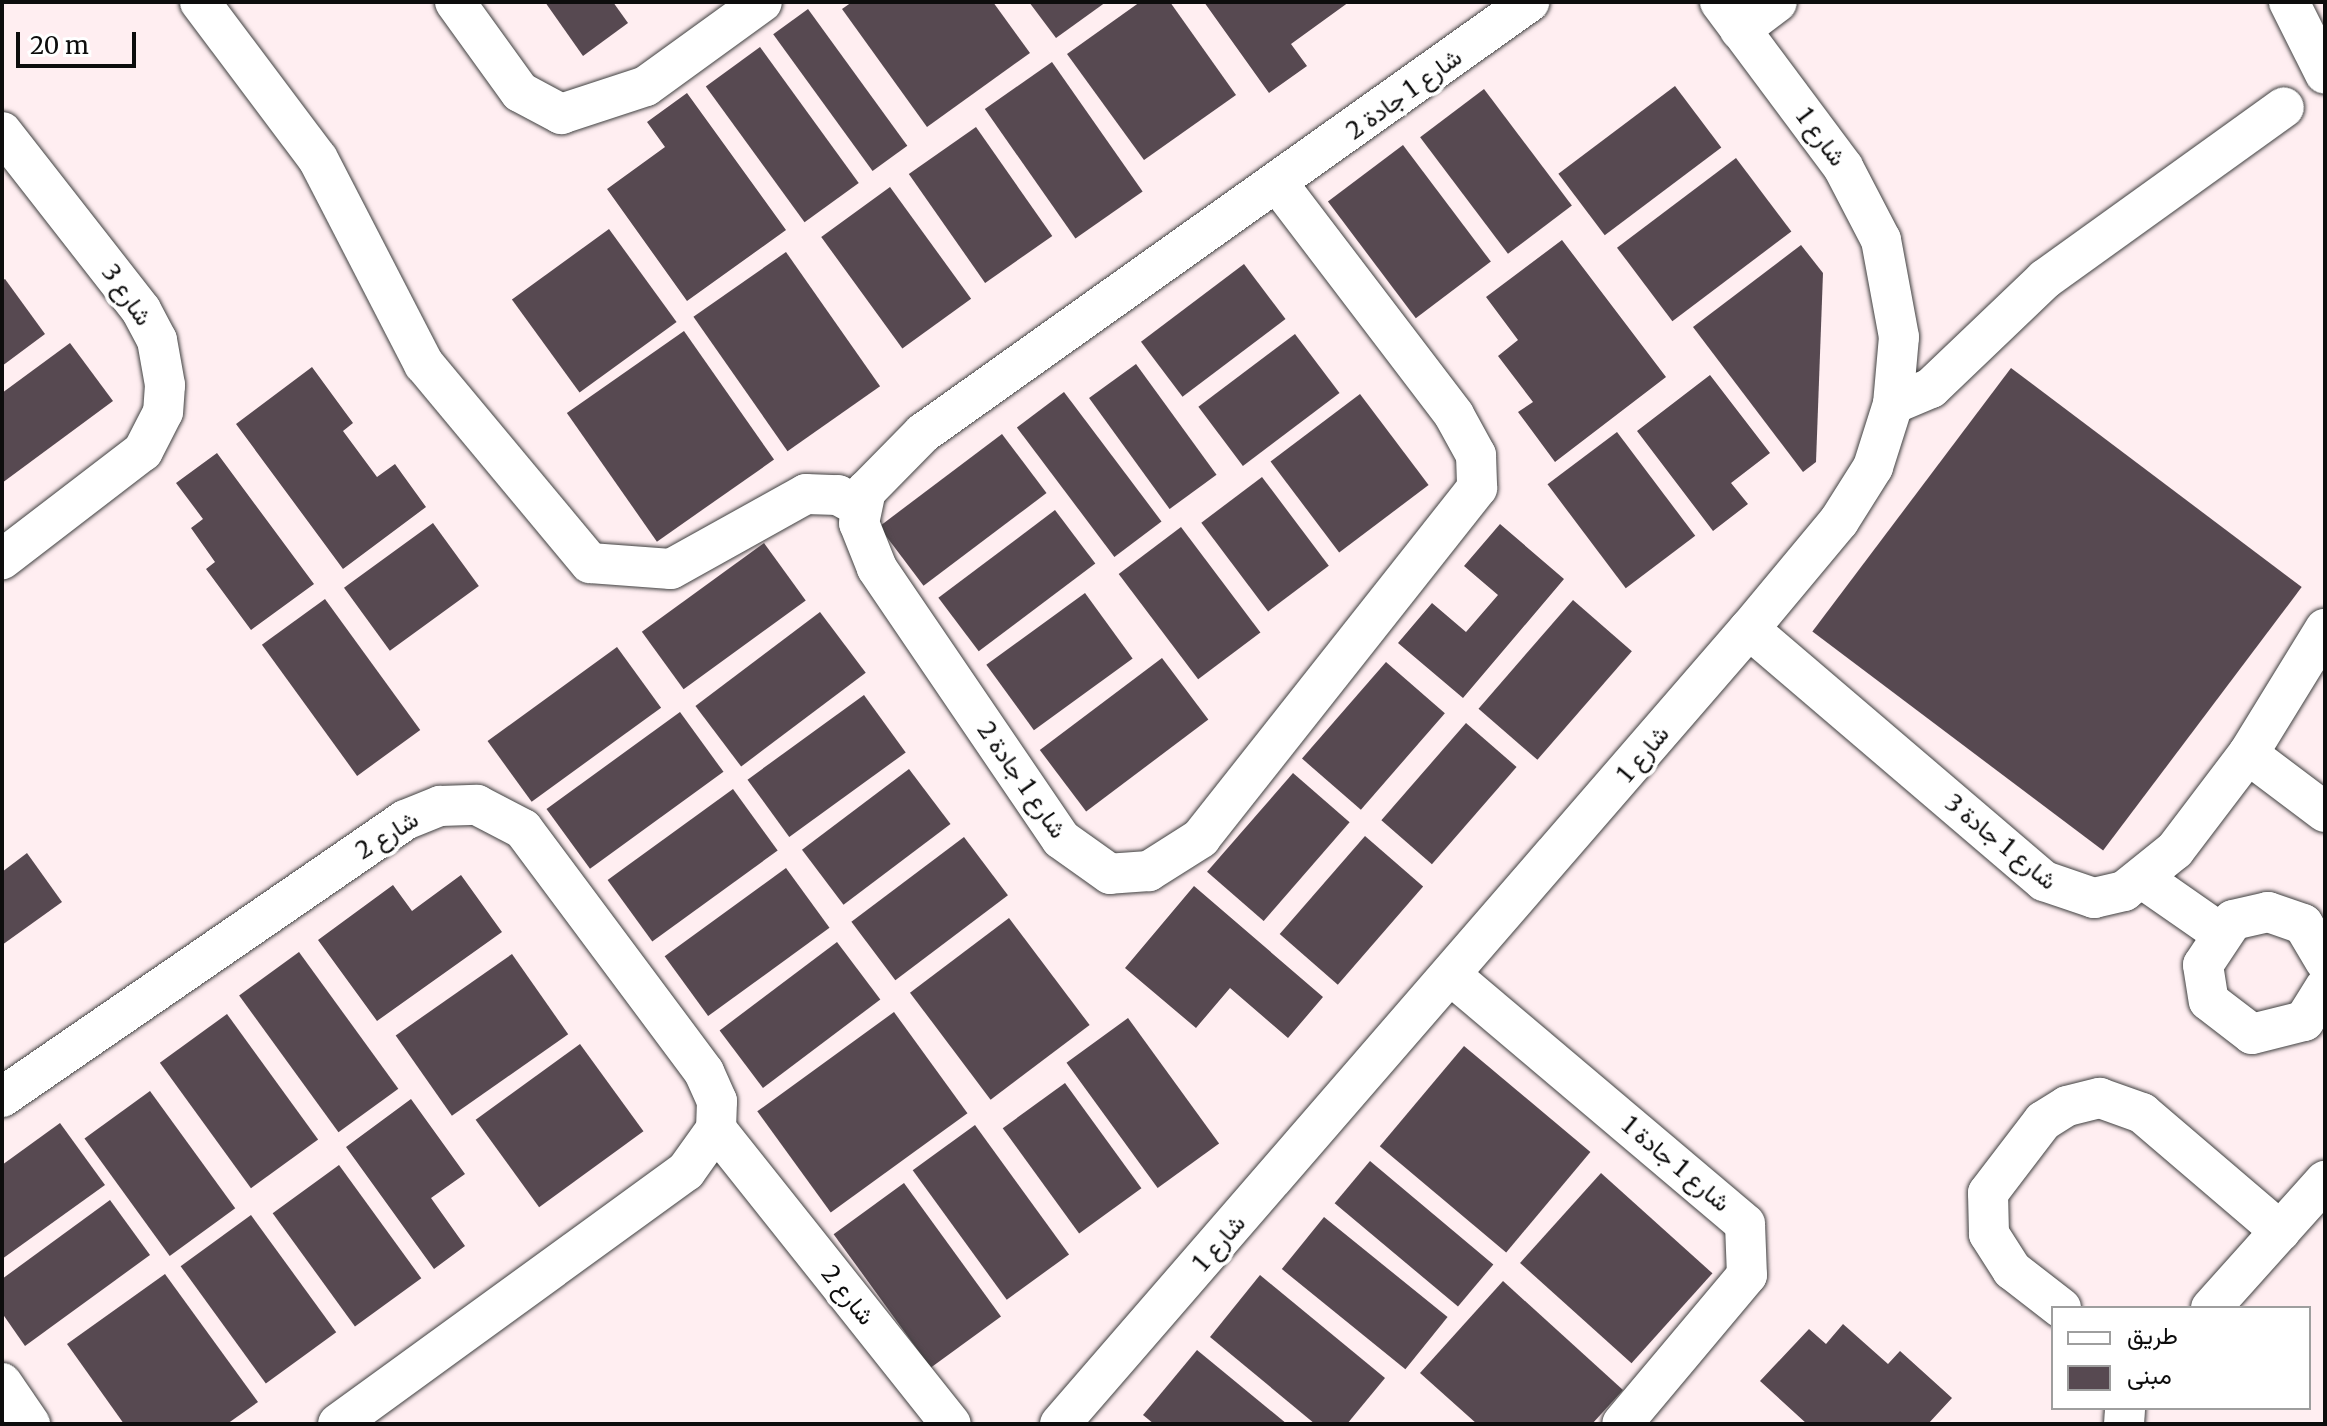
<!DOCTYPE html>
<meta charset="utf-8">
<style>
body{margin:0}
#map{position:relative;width:2327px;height:1426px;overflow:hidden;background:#ffeef1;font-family:Merriweather,Vazirmatn,serif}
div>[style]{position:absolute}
.building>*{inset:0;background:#574951;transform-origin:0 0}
.roads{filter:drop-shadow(0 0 2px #404040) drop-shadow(0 0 2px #404040)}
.minor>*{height:40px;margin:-20px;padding:0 20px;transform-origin:20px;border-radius:20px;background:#fff}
span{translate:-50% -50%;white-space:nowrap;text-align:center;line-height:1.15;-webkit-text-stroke:8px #fff;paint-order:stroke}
.street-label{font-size:24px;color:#0d0d0d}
.frame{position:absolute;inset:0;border:4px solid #0d0d0d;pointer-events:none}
.legend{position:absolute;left:2051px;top:1306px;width:260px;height:104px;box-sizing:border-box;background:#fff;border:2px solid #9e9e9e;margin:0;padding:10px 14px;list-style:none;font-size:24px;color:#0d0d0d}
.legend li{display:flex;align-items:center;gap:16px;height:40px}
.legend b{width:40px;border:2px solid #9e9e9e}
.scale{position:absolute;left:16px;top:32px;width:120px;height:36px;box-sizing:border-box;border:4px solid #0d0d0d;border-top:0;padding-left:10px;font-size:24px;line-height:28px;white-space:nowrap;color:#0d0d0d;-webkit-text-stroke:6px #fff;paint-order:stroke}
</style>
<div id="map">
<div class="building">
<i style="clip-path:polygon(545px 2px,613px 2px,628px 23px,583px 56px)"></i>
<i style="clip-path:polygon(852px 2px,993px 2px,1030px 53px,927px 127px,842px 9px)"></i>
<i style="clip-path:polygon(1029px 2px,1106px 2px,1056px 38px)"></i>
<i style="clip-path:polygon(1140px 2px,1170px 2px,1236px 95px,1144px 160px,1067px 54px)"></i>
<i style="clip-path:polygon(1204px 2px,1349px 2px,1291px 44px,1307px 66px,1269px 93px)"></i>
<i style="left:808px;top:9px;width:169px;height:43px;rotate:54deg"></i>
<i style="left:760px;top:47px;width:168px;height:67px;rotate:54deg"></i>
<i style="left:1052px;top:62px;width:158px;height:82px;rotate:55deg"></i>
<i style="left:1675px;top:86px;width:77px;height:146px;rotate:53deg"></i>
<i style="left:1484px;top:89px;width:146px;height:80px;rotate:53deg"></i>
<i style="clip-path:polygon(687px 93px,786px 230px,687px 301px,607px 189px,665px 147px,647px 122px)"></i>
<i style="left:976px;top:127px;width:133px;height:82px;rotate:55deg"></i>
<i style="left:1403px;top:145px;width:146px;height:94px;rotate:53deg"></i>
<i style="left:1736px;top:158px;width:92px;height:149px;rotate:53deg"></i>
<i style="left:890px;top:187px;width:138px;height:85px;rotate:54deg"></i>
<i style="left:609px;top:229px;width:115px;height:120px;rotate:54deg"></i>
<i style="clip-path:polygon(1562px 240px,1666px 377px,1555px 462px,1518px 412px,1533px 402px,1498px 356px,1518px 340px,1486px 297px)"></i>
<i style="clip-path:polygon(1801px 245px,1823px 273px,1816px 462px,1803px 472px,1693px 327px)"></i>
<i style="left:786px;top:252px;width:164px;height:113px;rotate:55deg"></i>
<i style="left:1244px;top:264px;width:69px;height:129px;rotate:53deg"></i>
<i style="clip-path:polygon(5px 279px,45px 334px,2px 366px,2px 281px)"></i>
<i style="left:684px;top:331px;width:157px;height:143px;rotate:55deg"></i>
<i style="left:1295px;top:334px;width:74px;height:121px;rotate:53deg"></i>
<i style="clip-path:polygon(70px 343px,113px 401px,2px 483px,2px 393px)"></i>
<i style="left:1136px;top:364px;width:137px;height:58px;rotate:54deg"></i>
<i style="clip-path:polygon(312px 367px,353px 423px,343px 431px,377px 477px,395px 464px,426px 507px,343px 569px,236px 424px)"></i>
<i style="left:2011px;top:368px;width:364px;height:330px;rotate:37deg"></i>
<i style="clip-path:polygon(1710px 375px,1770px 453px,1731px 483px,1748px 504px,1713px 531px,1637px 431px)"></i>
<i style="left:1064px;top:392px;width:162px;height:59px;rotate:53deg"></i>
<i style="left:1360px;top:394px;width:114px;height:112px;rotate:53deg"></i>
<i style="left:1617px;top:432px;width:130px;height:87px;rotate:53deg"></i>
<i style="left:1002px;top:434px;width:74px;height:154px;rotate:53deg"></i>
<i style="clip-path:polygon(217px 453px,314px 584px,251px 630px,206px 569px,215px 562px,191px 528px,203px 519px,176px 483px)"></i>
<i style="left:1262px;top:477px;width:111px;height:76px;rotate:53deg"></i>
<i style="left:1055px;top:510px;width:67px;height:146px;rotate:53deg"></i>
<i style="left:433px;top:523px;width:78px;height:110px;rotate:54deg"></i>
<i style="clip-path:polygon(1500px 524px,1564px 579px,1463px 698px,1398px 643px,1432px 603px,1466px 632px,1498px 595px,1464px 566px)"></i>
<i style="left:1181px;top:527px;width:132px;height:78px;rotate:53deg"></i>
<i style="left:764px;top:543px;width:71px;height:151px;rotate:54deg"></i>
<i style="left:1085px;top:593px;width:81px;height:122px;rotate:54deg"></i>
<i style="left:325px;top:599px;width:162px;height:78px;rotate:54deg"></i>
<i style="left:1573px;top:600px;width:78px;height:144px;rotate:41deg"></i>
<i style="left:820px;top:612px;width:76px;height:156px;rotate:53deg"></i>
<i style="left:617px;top:647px;width:75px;height:160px;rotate:54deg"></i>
<i style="left:1162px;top:658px;width:77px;height:153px;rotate:53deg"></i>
<i style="left:1386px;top:662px;width:78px;height:128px;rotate:41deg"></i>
<i style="left:864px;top:695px;width:71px;height:144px;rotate:54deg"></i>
<i style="left:680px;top:712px;width:74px;height:165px;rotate:54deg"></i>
<i style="left:1466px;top:723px;width:67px;height:129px;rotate:41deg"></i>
<i style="left:909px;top:769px;width:69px;height:134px;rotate:53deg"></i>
<i style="left:1293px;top:773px;width:75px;height:131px;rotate:41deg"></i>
<i style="left:733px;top:789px;width:76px;height:155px;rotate:54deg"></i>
<i style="left:1365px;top:836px;width:77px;height:130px;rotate:41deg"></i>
<i style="left:964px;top:837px;width:73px;height:141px;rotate:53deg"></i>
<i style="clip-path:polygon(27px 853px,62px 902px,2px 945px,2px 872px)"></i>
<i style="left:786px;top:868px;width:74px;height:150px;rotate:54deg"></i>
<i style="clip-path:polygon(461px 875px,502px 932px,377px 1021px,318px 940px,393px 885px,412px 911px)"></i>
<i style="clip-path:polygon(1194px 886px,1323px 997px,1288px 1038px,1230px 988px,1196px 1028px,1125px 968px)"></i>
<i style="left:1009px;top:918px;width:134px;height:124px;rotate:53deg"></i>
<i style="left:837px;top:942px;width:72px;height:147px;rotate:53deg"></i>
<i style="left:299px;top:952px;width:169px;height:74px;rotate:54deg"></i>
<i style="left:512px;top:954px;width:98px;height:142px;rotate:55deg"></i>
<i style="left:894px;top:1012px;width:125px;height:169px;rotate:54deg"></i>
<i style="left:227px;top:1014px;width:155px;height:83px;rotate:54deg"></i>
<i style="left:1128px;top:1018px;width:155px;height:76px;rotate:54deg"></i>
<i style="left:580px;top:1044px;width:108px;height:129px;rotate:54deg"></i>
<i style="left:1464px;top:1046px;width:165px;height:131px;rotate:40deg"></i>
<i style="left:1065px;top:1083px;width:130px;height:77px;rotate:54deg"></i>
<i style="left:150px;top:1091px;width:145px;height:81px;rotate:54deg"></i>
<i style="clip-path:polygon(411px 1099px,465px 1174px,431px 1198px,465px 1246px,434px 1269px,346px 1147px)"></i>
<i style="clip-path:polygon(60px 1123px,105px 1185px,2px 1259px,2px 1165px)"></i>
<i style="left:975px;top:1125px;width:160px;height:77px;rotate:54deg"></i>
<i style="left:1370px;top:1161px;width:161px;height:55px;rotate:40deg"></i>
<i style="left:339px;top:1165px;width:140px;height:82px;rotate:54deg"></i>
<i style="left:1601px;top:1173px;width:150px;height:121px;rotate:42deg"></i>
<i style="left:904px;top:1183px;width:165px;height:87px;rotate:54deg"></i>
<i style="clip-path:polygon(110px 1200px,150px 1255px,25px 1346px,2px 1313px,2px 1279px)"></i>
<i style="left:251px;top:1215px;width:145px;height:87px;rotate:54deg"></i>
<i style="left:1324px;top:1217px;width:159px;height:67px;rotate:39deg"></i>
<i style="clip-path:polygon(165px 1274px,258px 1402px,227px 1424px,124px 1424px,67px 1344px)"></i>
<i style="clip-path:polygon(1260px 1275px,1385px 1378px,1347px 1424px,1315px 1424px,1210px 1337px)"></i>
<i style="clip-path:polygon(1503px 1281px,1623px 1390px,1592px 1424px,1477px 1424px,1420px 1373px)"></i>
<i style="clip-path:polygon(1843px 1324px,1888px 1364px,1900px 1351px,1952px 1398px,1928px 1424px,1807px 1424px,1760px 1381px,1809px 1329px,1826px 1344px)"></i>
<i style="clip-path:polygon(1197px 1350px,1287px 1424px,1154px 1424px,1143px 1415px)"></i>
</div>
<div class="roads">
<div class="minor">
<i style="left:200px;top:2px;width:196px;rotate:53.1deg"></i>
<i style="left:318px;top:159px;width:231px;rotate:62.7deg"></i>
<i style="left:424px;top:364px;width:259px;rotate:50.2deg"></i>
<i style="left:590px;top:563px;width:81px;rotate:4.2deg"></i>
<i style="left:671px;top:569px;width:154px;rotate:-29.1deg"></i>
<i style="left:806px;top:494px;width:32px;rotate:2deg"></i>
<i style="left:838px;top:495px;width:25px;rotate:29deg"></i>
<i style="left:455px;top:2px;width:111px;rotate:54.2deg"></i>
<i style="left:520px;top:92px;width:47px;rotate:28.2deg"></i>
<i style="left:561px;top:114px;width:89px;rotate:-18.2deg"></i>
<i style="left:646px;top:86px;width:143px;rotate:-35.9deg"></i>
<i style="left:2289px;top:2px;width:80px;rotate:63.4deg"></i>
<i style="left:1740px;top:30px;width:46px;rotate:-37.1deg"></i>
<i style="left:2px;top:132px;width:226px;rotate:52deg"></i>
<i style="left:141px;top:310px;width:34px;rotate:62deg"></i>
<i style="left:157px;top:340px;width:46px;rotate:79.9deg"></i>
<i style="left:165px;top:385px;width:27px;rotate:94deg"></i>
<i style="left:163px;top:412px;width:44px;rotate:117.1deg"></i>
<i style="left:143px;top:451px;width:178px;rotate:142.5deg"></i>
<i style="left:1279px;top:185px;width:289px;rotate:52.7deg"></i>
<i style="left:1454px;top:415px;width:46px;rotate:61.2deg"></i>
<i style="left:1476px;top:455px;width:33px;rotate:88deg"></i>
<i style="left:1477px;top:488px;width:446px;rotate:128.3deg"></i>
<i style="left:1201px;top:838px;width:62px;rotate:147.6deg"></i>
<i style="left:1149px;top:871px;width:39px;rotate:176deg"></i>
<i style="left:1110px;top:874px;width:60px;rotate:-144.5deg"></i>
<i style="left:1061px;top:839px;width:328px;rotate:-124.2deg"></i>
<i style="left:877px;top:568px;width:48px;rotate:-111.8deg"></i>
<i style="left:859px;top:523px;width:33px;rotate:-78deg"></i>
<i style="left:866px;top:491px;width:81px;rotate:-45.5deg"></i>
<i style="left:923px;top:433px;width:744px;rotate:-35.42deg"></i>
<i style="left:1893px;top:404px;width:41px;rotate:-22.8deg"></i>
<i style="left:1931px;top:388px;width:158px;rotate:-43.7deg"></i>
<i style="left:2045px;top:279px;width:294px;rotate:-35.7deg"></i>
<i style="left:1749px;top:629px;width:388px;rotate:40.5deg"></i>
<i style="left:2044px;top:881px;width:53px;rotate:18.8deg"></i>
<i style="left:2094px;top:898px;width:31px;rotate:-13deg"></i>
<i style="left:2124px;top:891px;width:65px;rotate:-38.8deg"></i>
<i style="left:2175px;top:850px;width:121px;rotate:-52.8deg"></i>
<i style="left:2248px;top:754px;width:147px;rotate:-58.4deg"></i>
<i style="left:2248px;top:754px;width:96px;rotate:37deg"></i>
<i style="left:2143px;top:879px;width:93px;rotate:34.9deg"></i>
<i style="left:2325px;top:961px;width:43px;rotate:-120.7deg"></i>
<i style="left:2303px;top:924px;width:37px;rotate:-161deg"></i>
<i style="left:2268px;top:912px;width:36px;rotate:167deg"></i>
<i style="left:2233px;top:920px;width:54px;rotate:123.7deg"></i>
<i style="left:2203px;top:965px;width:36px;rotate:81deg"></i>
<i style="left:2209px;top:1001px;width:54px;rotate:37.5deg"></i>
<i style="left:2252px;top:1034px;width:54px;rotate:-14deg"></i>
<i style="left:2304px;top:1021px;width:40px;rotate:-58deg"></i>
<i style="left:1453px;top:977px;width:382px;rotate:40.2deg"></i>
<i style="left:1745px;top:1224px;width:51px;rotate:87.8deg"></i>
<i style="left:1747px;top:1275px;width:194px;rotate:130deg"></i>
<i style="left:2px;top:1097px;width:489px;rotate:-34.5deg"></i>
<i style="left:405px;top:820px;width:38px;rotate:-22deg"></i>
<i style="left:440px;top:806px;width:37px;rotate:-2deg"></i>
<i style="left:477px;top:805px;width:52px;rotate:27.6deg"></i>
<i style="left:523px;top:829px;width:303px;rotate:53.3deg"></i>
<i style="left:704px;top:1072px;width:32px;rotate:66deg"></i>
<i style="left:717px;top:1101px;width:28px;rotate:92deg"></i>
<i style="left:716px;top:1129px;width:52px;rotate:125.5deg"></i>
<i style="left:686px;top:1171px;width:430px;rotate:144deg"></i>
<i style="left:716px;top:1129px;width:377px;rotate:51.5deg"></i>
<i style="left:2061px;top:1308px;width:62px;rotate:-142.2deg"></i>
<i style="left:2012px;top:1270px;width:43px;rotate:-122.6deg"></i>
<i style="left:1989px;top:1234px;width:41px;rotate:-91.4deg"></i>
<i style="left:1988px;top:1193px;width:91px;rotate:-52.6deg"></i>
<i style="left:2043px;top:1121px;width:28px;rotate:-32deg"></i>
<i style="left:2067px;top:1106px;width:34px;rotate:-14deg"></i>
<i style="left:2100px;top:1098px;width:45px;rotate:19.7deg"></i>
<i style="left:2142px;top:1113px;width:182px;rotate:40.5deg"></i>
<i style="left:2211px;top:1308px;width:171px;rotate:-48.1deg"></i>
<i style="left:2px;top:1383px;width:50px;rotate:55.7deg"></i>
<i style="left:1060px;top:1424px;width:1052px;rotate:-49.09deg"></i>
<i style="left:1749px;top:629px;width:141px;rotate:-50.2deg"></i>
<i style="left:1839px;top:521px;width:64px;rotate:-57.8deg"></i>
<i style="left:1873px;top:467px;width:66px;rotate:-72.4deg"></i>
<i style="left:1893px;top:404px;width:67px;rotate:-84.9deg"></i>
<i style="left:1899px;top:337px;width:99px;rotate:-100.5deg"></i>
<i style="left:1881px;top:240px;width:82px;rotate:-117.5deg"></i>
<i style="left:1843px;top:167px;width:206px;rotate:-126.7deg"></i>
<i style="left:2124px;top:1424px;width:16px;rotate:-86deg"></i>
</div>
</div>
<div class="street-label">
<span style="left:1404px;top:94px;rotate:-36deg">شارع 1 جادة 2</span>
<span style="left:1821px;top:137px;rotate:53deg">شارع 1</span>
<span style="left:127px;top:295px;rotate:55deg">شارع 3</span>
<span style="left:1643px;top:754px;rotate:-50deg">شارع 1</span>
<span style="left:1022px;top:780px;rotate:55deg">شارع 1 جادة 2</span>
<span style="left:387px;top:835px;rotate:-32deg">شارع 2</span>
<span style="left:2001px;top:842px;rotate:39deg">شارع 1 جادة 3</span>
<span style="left:1676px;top:1164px;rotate:40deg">شارع 1 جادة 1</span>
<span style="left:1219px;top:1243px;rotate:-49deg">شارع 1</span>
<span style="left:848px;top:1295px;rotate:51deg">شارع 2</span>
</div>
<div class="frame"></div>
<ul class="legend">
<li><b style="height:10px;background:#fff"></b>طريق</li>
<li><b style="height:22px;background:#574951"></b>مبنى</li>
</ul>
<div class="scale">20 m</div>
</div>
